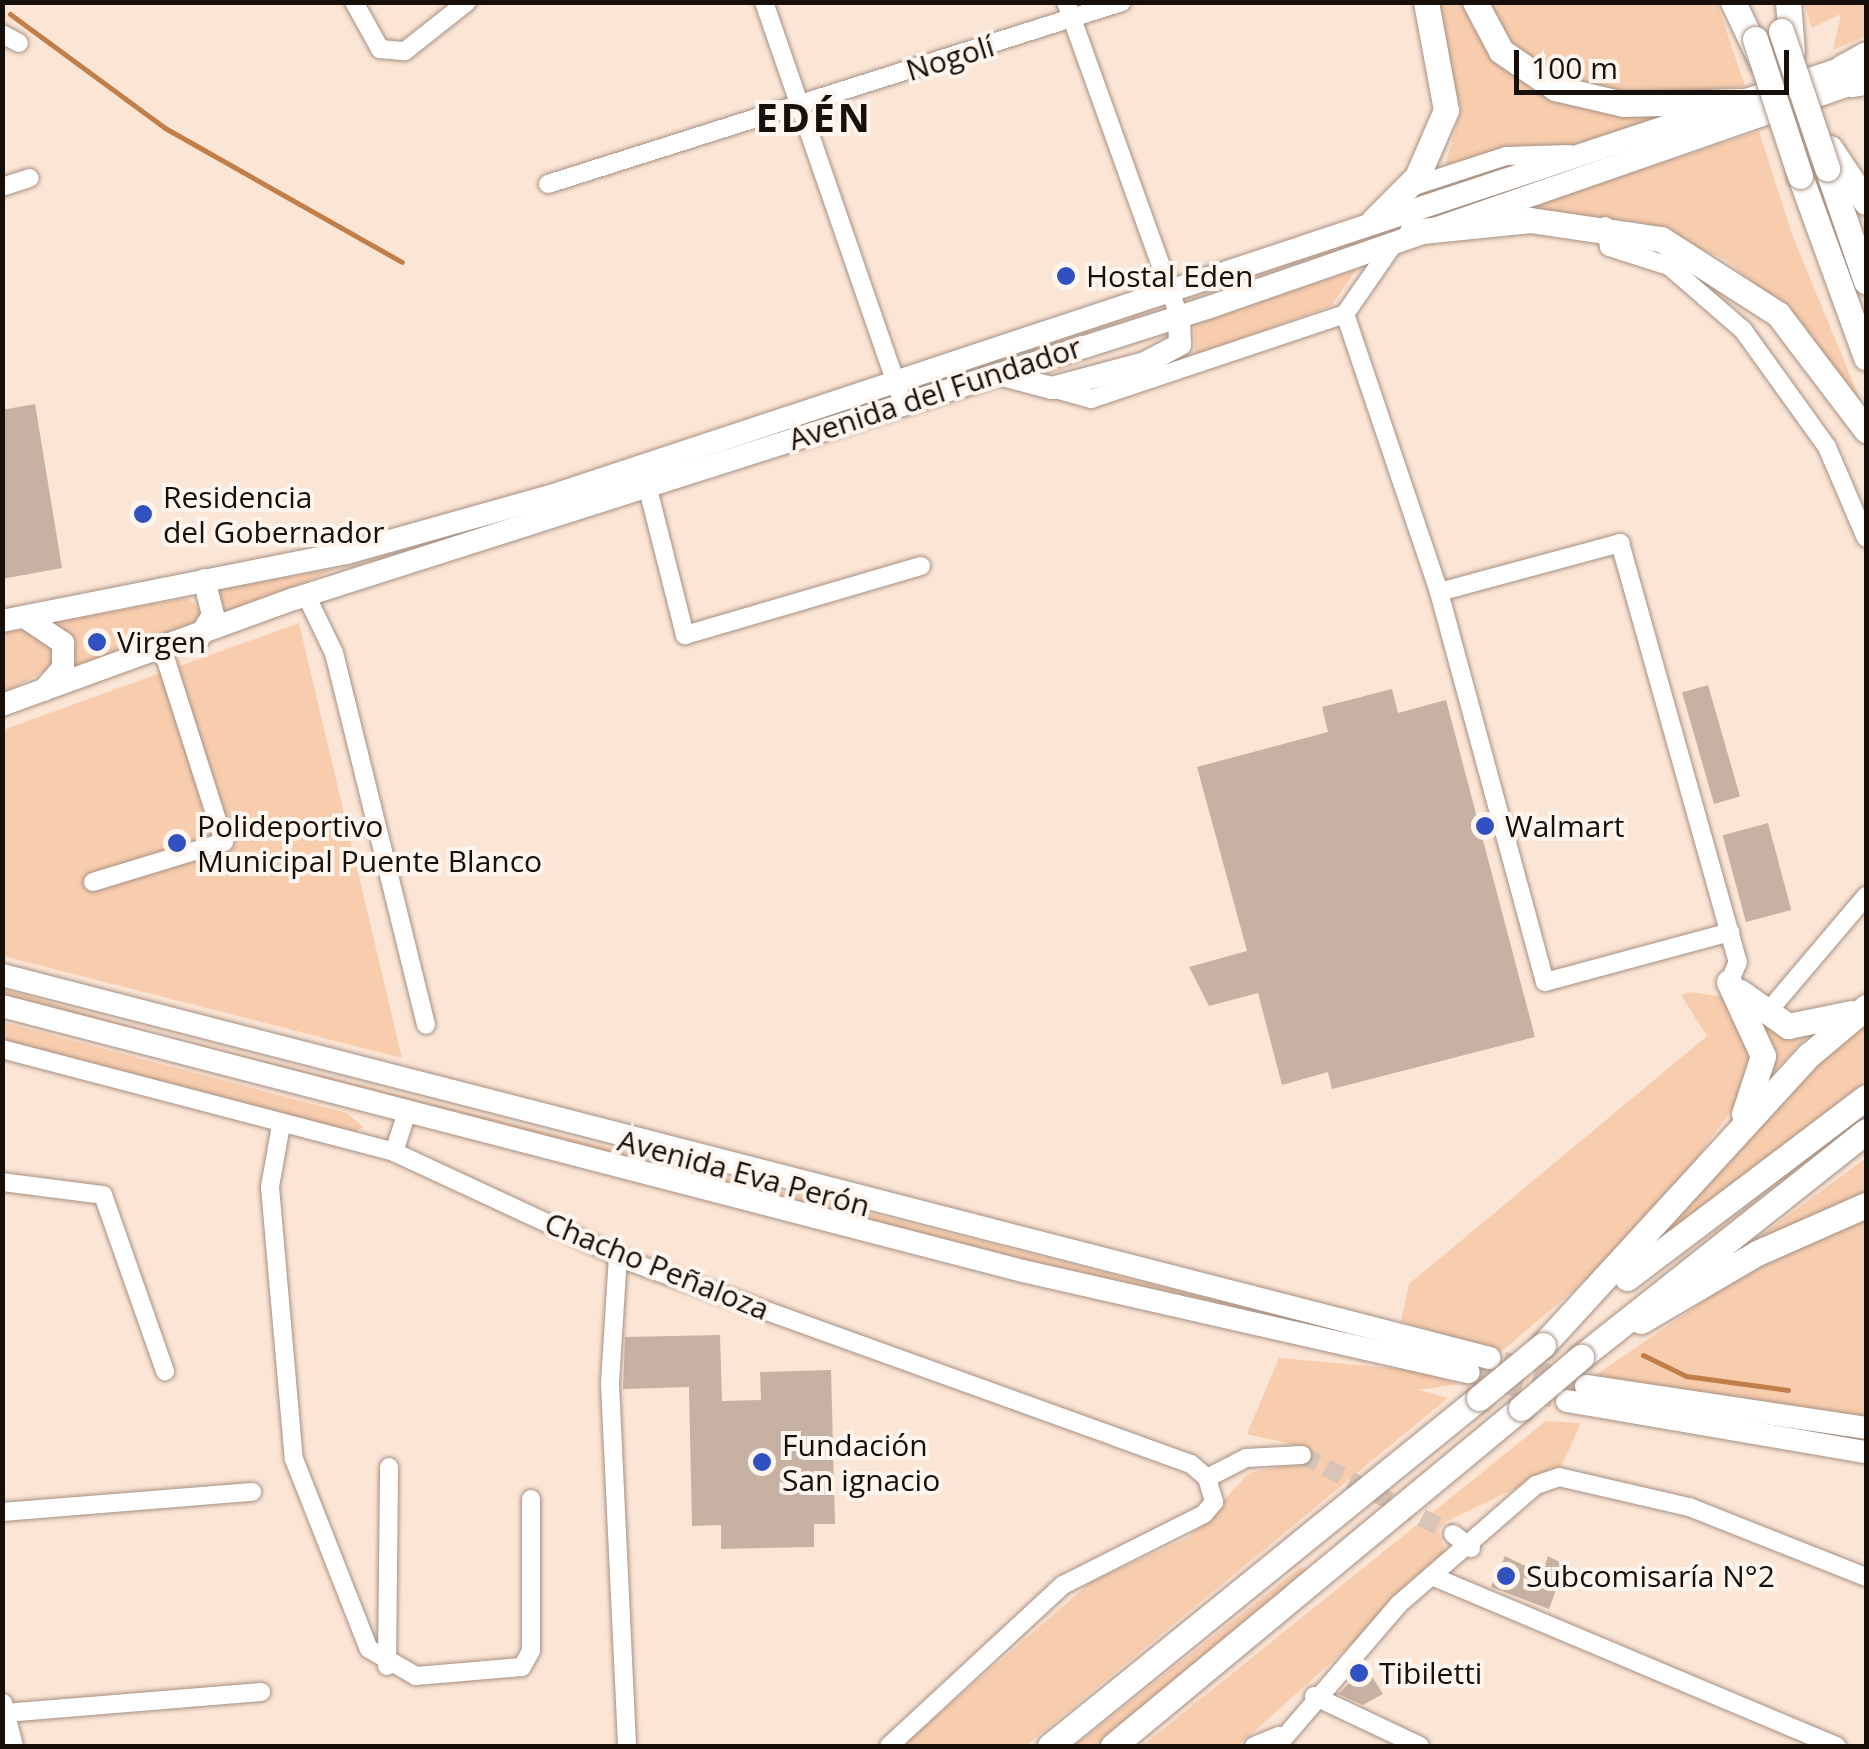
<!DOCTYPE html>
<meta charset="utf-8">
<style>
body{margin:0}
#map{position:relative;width:1869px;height:1749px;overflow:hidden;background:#fbe5d5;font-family:"Open Sans",sans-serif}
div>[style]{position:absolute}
.green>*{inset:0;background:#f8cdae}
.stream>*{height:5px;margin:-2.5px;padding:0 2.5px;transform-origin:2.5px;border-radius:2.5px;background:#c27e49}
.building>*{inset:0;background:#c7b1a2;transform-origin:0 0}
.minor-tunnel>*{height:18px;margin-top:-9px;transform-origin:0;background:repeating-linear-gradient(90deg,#d9c5b7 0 18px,transparent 0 27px)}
.major-tunnel>*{height:22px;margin-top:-11px;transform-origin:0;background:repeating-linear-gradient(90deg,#d9c5b7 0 22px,transparent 0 33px)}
.roads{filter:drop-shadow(0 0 2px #a59082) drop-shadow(0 0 2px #a59082)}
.minor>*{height:18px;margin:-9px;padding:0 9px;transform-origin:9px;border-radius:9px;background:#fff}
.major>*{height:22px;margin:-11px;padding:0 11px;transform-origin:11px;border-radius:11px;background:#fff}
.highway>*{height:25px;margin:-12.5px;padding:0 12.5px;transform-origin:12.5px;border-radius:12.5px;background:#fff}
.bridges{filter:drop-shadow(0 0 2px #a59082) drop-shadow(0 0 2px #a59082)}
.highway-bridge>*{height:25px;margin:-12.5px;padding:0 12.5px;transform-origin:12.5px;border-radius:12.5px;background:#fff}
.dots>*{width:28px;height:28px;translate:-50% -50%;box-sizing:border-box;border:5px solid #fef5ee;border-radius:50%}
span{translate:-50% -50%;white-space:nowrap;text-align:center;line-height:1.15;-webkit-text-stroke:8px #fef5ee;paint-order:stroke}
.street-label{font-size:30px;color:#17100a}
.poi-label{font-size:30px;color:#17100a}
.left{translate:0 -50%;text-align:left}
.district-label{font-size:40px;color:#17100a;font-weight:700;letter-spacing:2.5px}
.frame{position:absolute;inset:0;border:5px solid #17100a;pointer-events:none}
.scale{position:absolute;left:1514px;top:50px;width:275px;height:45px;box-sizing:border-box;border:5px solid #17100a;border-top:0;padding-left:12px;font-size:30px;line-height:35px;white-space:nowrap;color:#17100a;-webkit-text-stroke:8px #fef5ee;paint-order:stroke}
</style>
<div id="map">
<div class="green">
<i style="clip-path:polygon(1435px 3px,1462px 3px,1501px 65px,1658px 118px,1588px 145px,1517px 146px,1445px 165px,1461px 110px)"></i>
<i style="clip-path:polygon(1481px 3px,1717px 3px,1745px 86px,1664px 98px,1561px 83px,1511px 51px)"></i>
<i style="clip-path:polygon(1804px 3px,1866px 3px,1866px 36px,1833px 50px,1841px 14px,1812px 28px)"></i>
<i style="clip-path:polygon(1759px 131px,1792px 234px,1866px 414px,1797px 319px,1726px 260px,1640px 222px,1509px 213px)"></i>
<i style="clip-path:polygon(1357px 269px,1331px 306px,1195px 355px,1194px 325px)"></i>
<i style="clip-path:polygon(335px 569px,221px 619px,214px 590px)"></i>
<i style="clip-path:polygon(188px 598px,204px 613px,202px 623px,70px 672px,70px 636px,54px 622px)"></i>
<i style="clip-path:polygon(299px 623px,402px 1058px,3px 956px,3px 730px)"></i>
<i style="clip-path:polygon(21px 626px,51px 638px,55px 666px,3px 693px,3px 631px)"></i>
<i style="clip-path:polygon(2px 988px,149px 1032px,1267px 1313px,1029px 1263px,3px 996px)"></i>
<i style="clip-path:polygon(1691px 992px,1731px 998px,1753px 1039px,1747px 1089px,1685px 1174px,1600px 1268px,1501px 1352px,1401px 1321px,1409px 1284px,1707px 1036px,1681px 995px)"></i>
<i style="clip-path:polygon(1866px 1016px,1866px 1081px,1642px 1254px,1763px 1114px)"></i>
<i style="clip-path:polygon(1762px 1019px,1808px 1035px,1773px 1073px,1771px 1050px)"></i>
<i style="clip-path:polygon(2px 1022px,347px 1113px,363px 1127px,352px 1134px,3px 1041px)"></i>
<i style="clip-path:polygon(1866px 1158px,1866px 1196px,1764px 1240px,1761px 1235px)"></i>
<i style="clip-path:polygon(1866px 1216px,1866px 1417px,1590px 1379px,1749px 1270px)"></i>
<i style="clip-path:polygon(1279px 1358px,1414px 1370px,1458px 1384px,1419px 1390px,1448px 1398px,1026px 1746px,902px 1746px,1091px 1582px,1189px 1537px,1249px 1473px,1306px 1462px,1307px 1448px,1247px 1434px)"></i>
<i style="clip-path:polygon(1546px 1421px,1581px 1423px,1561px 1467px,1447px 1521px,1438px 1530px,1448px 1558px,1238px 1746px,1142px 1746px)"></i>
<i style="clip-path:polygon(1302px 1566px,1309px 1575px,1099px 1746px,1074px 1746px)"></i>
</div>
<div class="stream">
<i style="left:10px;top:14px;width:192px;rotate:36.3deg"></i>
<i style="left:165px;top:128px;width:272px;rotate:29.5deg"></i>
<i style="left:1643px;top:1355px;width:48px;rotate:26deg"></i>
<i style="left:1686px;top:1376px;width:103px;rotate:7.8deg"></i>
</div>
<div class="building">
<i style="clip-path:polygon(35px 404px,62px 568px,2px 579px,2px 410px)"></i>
<i style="left:1708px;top:685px;width:116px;height:27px;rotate:74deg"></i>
<i style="clip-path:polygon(1392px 689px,1398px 713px,1446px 700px,1535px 1037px,1332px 1089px,1328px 1072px,1282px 1085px,1258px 993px,1209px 1006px,1189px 967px,1247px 951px,1197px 767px,1328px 732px,1322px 707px)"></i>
<i style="left:1768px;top:823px;width:90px;height:47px;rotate:75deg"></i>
<i style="clip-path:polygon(720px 1335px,722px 1401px,761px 1400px,760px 1372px,831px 1370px,835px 1524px,814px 1524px,814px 1547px,721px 1549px,721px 1525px,692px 1526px,689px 1387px,623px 1389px,625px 1337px)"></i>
<i style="clip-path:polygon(1505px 1556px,1542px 1574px,1548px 1556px,1565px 1565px,1549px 1609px,1491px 1587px)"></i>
<i style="clip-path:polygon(1366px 1667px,1383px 1694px,1363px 1705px,1338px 1694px)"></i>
</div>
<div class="minor-tunnel">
<i style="left:1302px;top:1455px;width:170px;rotate:27.6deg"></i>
</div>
<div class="major-tunnel">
<i style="left:1503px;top:1362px;width:86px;rotate:16.1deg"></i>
<i style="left:1469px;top:1372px;width:102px;rotate:16.5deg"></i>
</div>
<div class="roads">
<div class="minor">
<i style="left:354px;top:2px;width:54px;rotate:61deg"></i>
<i style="left:380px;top:49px;width:25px;rotate:5deg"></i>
<i style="left:405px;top:51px;width:79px;rotate:-38.3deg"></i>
<i style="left:764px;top:2px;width:415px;rotate:70.9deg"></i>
<i style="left:1066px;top:2px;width:334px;rotate:70.2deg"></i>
<i style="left:2px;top:34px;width:19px;rotate:28deg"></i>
<i style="left:548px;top:184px;width:602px;rotate:-17.59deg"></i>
<i style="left:2px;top:187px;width:29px;rotate:-18deg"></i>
<i style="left:1411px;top:187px;width:100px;rotate:-18.1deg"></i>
<i style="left:1506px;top:156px;width:63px;rotate:-1.8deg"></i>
<i style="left:1605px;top:226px;width:21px;rotate:79deg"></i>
<i style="left:1609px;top:247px;width:63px;rotate:17.6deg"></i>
<i style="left:1669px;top:266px;width:98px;rotate:40.9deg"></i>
<i style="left:1743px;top:330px;width:144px;rotate:54.3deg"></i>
<i style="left:1827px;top:447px;width:99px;rotate:66.8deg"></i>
<i style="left:1345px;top:314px;width:293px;rotate:71.3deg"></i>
<i style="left:1439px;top:592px;width:404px;rotate:74.8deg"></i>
<i style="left:1545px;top:982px;width:192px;rotate:-15.1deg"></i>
<i style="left:1052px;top:388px;width:41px;rotate:15.8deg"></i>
<i style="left:1091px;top:399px;width:268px;rotate:-18.5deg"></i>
<i style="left:1345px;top:314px;width:79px;rotate:-55.3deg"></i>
<i style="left:647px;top:485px;width:155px;rotate:75.8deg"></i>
<i style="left:685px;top:635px;width:246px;rotate:-16.3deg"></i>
<i style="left:1439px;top:592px;width:188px;rotate:-15.1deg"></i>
<i style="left:1620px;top:543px;width:435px;rotate:74.3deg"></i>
<i style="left:1738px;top:962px;width:22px;rotate:114deg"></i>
<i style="left:306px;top:595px;width:64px;rotate:64.2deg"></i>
<i style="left:334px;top:653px;width:383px;rotate:76.1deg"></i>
<i style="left:93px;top:882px;width:137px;rotate:-17deg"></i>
<i style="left:224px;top:842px;width:201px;rotate:-107.7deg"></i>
<i style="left:1766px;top:1014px;width:155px;rotate:-49.7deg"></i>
<i style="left:2px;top:1049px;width:405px;rotate:14.7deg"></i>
<i style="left:394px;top:1152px;width:261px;rotate:24.9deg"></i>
<i style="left:631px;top:1262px;width:595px;rotate:19.84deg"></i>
<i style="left:1191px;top:1464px;width:21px;rotate:41deg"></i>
<i style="left:281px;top:1125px;width:63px;rotate:100.1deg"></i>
<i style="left:270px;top:1187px;width:273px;rotate:85deg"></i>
<i style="left:294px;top:1459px;width:204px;rotate:68.5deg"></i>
<i style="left:369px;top:1649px;width:54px;rotate:29.9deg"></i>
<i style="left:416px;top:1676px;width:106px;rotate:-4.9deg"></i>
<i style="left:522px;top:1667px;width:18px;rotate:-61deg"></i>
<i style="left:531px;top:1651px;width:152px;rotate:-90deg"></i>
<i style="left:394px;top:1152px;width:45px;rotate:-72deg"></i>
<i style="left:2px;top:1182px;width:102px;rotate:7.3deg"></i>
<i style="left:103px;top:1195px;width:187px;rotate:70.6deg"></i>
<i style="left:618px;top:1256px;width:128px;rotate:93.6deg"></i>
<i style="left:610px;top:1384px;width:362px;rotate:87.3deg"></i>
<i style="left:1207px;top:1478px;width:44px;rotate:-27.1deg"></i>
<i style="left:1246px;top:1458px;width:56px;rotate:-3.1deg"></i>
<i style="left:2px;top:1512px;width:251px;rotate:-4.6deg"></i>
<i style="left:1453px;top:1534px;width:23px;rotate:38deg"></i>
<i style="left:1434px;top:1577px;width:437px;rotate:22.8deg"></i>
<i style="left:387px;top:1666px;width:199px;rotate:-89.4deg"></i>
<i style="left:1314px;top:1696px;width:117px;rotate:25.3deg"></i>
<i style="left:3px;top:1703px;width:44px;rotate:75.7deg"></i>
<i style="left:5px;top:1713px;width:257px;rotate:-4.7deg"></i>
<i style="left:889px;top:1746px;width:237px;rotate:-42.8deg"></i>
<i style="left:1063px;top:1585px;width:158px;rotate:-26.7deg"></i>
<i style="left:1204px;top:1514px;width:16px;rotate:-50deg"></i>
<i style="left:1214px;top:1502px;width:25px;rotate:-106deg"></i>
<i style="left:1254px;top:1746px;width:27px;rotate:-22deg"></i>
<i style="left:1277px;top:1746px;width:187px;rotate:-49.3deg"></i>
<i style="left:1399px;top:1604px;width:181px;rotate:-41deg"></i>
<i style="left:1536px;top:1485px;width:24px;rotate:-19deg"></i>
<i style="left:1559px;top:1477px;width:133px;rotate:13deg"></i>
<i style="left:1689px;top:1507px;width:190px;rotate:21.6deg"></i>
</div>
<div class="major">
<i style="left:999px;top:374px;width:55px;rotate:14.8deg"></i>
<i style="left:1052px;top:388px;width:96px;rotate:-15deg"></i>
<i style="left:1145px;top:363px;width:40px;rotate:-28deg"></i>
<i style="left:1180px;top:344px;width:28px;rotate:-92deg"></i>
<i style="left:26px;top:618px;width:45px;rotate:34deg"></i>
<i style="left:63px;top:643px;width:25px;rotate:90deg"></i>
<i style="left:63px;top:668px;width:29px;rotate:131deg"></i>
<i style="left:2px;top:621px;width:352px;rotate:-11.2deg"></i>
<i style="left:347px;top:553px;width:221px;rotate:-15.7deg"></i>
<i style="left:560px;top:493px;width:1367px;rotate:-18.33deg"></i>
<i style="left:198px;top:639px;width:28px;rotate:-58deg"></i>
<i style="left:213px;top:615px;width:36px;rotate:-104deg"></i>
<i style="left:2px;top:705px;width:311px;rotate:-20deg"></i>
<i style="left:294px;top:599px;width:958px;rotate:-17.68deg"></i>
<i style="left:1207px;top:308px;width:698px;rotate:-19.16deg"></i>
<i style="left:2px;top:975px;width:1536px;rotate:14.44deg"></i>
<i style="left:2px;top:1006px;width:1055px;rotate:14.55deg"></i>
<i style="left:1023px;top:1271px;width:457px;rotate:12.8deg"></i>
<i style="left:1586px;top:1386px;width:283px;rotate:8.5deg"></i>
<i style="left:1567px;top:1401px;width:303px;rotate:9.7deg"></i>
</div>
<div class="highway">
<i style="left:1475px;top:2px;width:55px;rotate:62deg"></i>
<i style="left:1501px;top:51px;width:65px;rotate:34.4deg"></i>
<i style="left:1555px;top:88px;width:71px;rotate:13.1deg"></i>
<i style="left:1624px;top:104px;width:119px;rotate:-1.4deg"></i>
<i style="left:1733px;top:2px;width:65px;rotate:64.6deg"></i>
<i style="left:1788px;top:2px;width:50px;rotate:85.4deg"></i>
<i style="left:1841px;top:68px;width:29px;rotate:-29deg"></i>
<i style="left:1851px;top:84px;width:15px;rotate:-8deg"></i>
<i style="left:1830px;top:148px;width:65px;rotate:56.3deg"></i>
<i style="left:1827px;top:168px;width:120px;rotate:71deg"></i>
<i style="left:1800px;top:176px;width:193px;rotate:70deg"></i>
<i style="left:1374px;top:220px;width:61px;rotate:-45deg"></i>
<i style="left:1417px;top:177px;width:73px;rotate:-66.6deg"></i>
<i style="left:1446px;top:110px;width:110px;rotate:-100.5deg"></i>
<i style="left:1412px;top:232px;width:119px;rotate:-5.8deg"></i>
<i style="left:1530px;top:220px;width:132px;rotate:8.3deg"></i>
<i style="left:1661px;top:239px;width:139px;rotate:32.7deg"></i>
<i style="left:1778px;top:314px;width:146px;rotate:52.8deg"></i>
<i style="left:1729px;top:982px;width:81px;rotate:65.3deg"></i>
<i style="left:1763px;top:1056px;width:61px;rotate:108.1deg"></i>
<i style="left:1740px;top:992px;width:59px;rotate:35.3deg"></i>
<i style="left:1788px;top:1026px;width:65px;rotate:-11.5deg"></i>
<i style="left:1627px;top:1278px;width:300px;rotate:-37.1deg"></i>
<i style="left:1641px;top:1321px;width:134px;rotate:-30.4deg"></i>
<i style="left:1757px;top:1253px;width:119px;rotate:-23.8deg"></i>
<i style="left:1543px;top:1345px;width:394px;rotate:-47.5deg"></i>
<i style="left:1809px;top:1055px;width:75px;rotate:-40.1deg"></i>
<i style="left:1581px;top:1357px;width:364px;rotate:-38.4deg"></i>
<i style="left:1050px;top:1746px;width:552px;rotate:-39.05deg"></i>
<i style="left:1113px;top:1746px;width:530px;rotate:-39.64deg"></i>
</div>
</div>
<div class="bridges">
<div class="highway-bridge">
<i style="left:1781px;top:31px;width:145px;rotate:71.4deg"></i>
<i style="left:1755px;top:39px;width:144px;rotate:71.8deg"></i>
<i style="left:1479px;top:1398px;width:83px;rotate:-39.6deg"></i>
<i style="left:1521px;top:1408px;width:79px;rotate:-40.4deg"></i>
</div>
</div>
<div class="dots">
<i style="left:1066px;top:276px;background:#3151c1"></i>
<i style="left:143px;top:514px;background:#3151c1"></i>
<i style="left:97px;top:642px;background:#3151c1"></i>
<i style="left:1485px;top:826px;background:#3151c1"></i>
<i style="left:177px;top:843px;background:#3151c1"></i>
<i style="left:762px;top:1462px;background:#3151c1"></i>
<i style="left:1506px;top:1576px;background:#3151c1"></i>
<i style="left:1359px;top:1673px;background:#3151c1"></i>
</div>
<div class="street-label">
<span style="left:950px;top:58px;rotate:-17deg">Nogolí</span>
<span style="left:935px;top:393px;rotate:-18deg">Avenida del Fundador</span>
<span style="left:744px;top:1173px;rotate:15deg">Avenida Eva Perón</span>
<span style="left:657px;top:1266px;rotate:22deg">Chacho Peñaloza</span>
</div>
<div class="poi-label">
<span class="left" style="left:1086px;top:276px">Hostal Eden</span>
<span class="left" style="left:163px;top:514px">Residencia<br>del Gobernador</span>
<span class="left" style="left:117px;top:642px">Virgen</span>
<span class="left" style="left:197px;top:843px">Polideportivo<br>Municipal Puente Blanco</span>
<span class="left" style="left:1505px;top:826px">Walmart</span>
<span class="left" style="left:782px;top:1462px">Fundación<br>San ignacio</span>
<span class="left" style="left:1526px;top:1576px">Subcomisaría N°2</span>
<span class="left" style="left:1379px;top:1673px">Tibiletti</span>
</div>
<div class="district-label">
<span style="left:814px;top:117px">EDÉN</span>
</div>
<div class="frame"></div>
<div class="scale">100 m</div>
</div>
